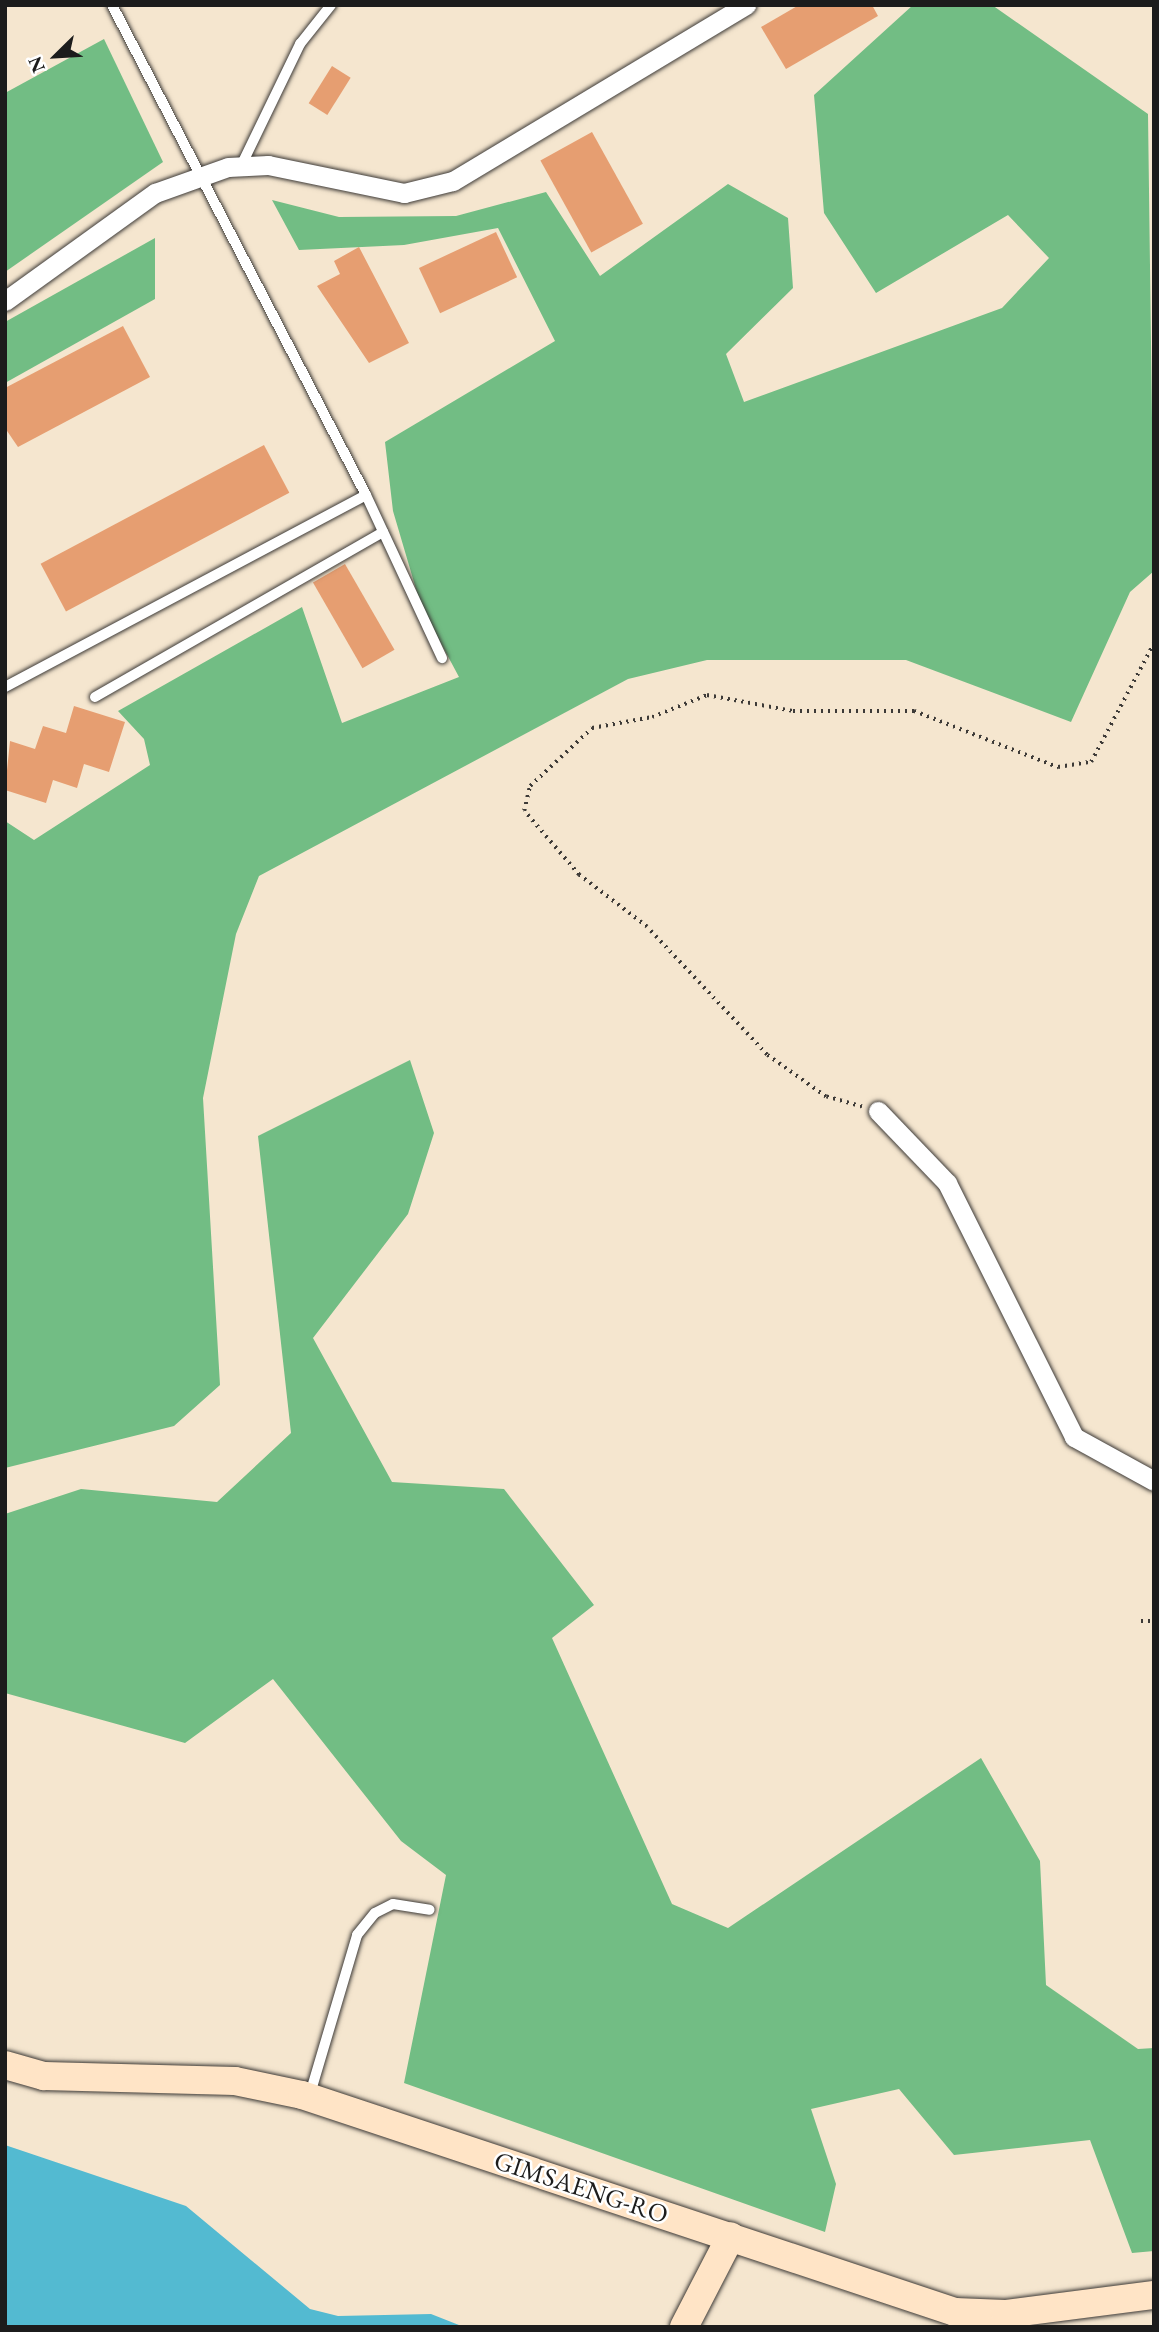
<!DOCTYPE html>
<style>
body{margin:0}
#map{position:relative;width:1159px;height:2332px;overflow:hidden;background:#f5e6cf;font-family:"EB Garamond",serif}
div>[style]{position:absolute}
.forest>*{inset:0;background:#72bd84}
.water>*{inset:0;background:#53bad1}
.building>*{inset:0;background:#e69e71;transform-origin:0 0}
.path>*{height:3.5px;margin-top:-1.75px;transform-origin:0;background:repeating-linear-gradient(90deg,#3d3a37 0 2px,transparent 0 7px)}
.roads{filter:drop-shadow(0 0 2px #3d3a37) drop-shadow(0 0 2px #3d3a37)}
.lane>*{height:10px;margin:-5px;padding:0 5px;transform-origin:5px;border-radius:5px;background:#fff}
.street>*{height:19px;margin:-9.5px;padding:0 9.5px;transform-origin:9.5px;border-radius:9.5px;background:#fff}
.secondary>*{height:28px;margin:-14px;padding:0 14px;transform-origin:14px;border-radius:14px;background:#ffe4c6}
span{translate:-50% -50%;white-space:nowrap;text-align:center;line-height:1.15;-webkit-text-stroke:5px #fff;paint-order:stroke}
.street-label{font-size:26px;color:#1c1c1c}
.frame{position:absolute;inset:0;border:7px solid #1c1c1c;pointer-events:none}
.north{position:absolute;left:21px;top:21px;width:70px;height:70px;-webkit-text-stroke:5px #fff;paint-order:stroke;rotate:246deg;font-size:19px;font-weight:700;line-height:28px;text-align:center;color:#1c1c1c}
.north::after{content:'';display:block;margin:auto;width:24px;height:32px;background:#1c1c1c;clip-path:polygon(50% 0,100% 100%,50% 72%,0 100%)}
</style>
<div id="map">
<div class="forest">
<i style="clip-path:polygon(913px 5px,992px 5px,1148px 114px,1154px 571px,1130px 592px,1071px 722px,906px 660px,707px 660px,628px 679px,259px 876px,236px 934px,203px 1098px,220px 1385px,174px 1426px,5px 1468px,5px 821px,34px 840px,150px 765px,144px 739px,118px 711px,302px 607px,342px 723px,459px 677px,421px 606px,393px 511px,385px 442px,555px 341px,498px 228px,404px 245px,299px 250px,272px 200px,339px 217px,456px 216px,546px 192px,600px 276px,728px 184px,788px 218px,793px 288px,726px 354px,744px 402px,1002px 308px,1049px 258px,1008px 215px,876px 293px,824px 213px,814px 95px)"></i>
<i style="clip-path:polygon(104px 39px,163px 162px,5px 272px,5px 93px)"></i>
<i style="clip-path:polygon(155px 238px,155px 299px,5px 383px,5px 322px)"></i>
<i style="clip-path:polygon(410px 1060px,434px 1133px,408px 1214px,313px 1338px,392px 1482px,504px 1489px,594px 1605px,552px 1638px,672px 1904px,728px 1928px,981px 1758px,1040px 1861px,1046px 1985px,1138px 2049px,1154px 2048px,1154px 2251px,1132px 2253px,1090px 2140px,954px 2155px,899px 2089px,811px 2109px,836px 2184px,825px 2232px,404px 2083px,446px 1875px,401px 1841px,273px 1679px,185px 1743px,5px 1693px,5px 1514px,81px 1489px,217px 1502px,291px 1433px,258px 1136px)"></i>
</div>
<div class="water">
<i style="clip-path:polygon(5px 2145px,186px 2206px,310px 2309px,338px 2316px,431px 2314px,464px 2327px,5px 2327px)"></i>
</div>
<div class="building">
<i style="clip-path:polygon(799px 5px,872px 5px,878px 16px,786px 69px,761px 27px)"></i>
<i style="left:332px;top:66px;width:22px;height:44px;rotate:32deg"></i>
<i style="left:592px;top:132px;width:105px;height:59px;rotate:61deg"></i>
<i style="left:496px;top:232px;width:50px;height:85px;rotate:65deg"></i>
<i style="clip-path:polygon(359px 247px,409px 343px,369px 363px,317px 286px,340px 274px,334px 261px)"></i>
<i style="clip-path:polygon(123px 326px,150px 377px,18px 447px,5px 428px,5px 388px)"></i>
<i style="left:264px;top:445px;width:54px;height:253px;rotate:62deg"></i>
<i style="left:345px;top:564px;width:99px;height:37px;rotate:60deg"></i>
<i style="clip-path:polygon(74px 706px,125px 722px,109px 772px,84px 764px,77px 788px,53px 780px,46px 803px,5px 790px,10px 741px,35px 749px,43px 726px,66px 733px)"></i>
</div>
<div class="path">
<i style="left:862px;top:1107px;width:37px;rotate:-164deg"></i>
<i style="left:826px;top:1097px;width:72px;rotate:-144.6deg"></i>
<i style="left:767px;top:1055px;width:175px;rotate:-133.2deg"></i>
<i style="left:647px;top:927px;width:86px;rotate:-142.6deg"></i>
<i style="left:579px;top:875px;width:84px;rotate:-130.7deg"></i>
<i style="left:524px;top:811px;width:26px;rotate:-77deg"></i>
<i style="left:530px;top:786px;width:85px;rotate:-43.1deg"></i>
<i style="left:592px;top:728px;width:61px;rotate:-10.4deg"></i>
<i style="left:652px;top:717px;width:59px;rotate:-21.8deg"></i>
<i style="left:707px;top:695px;width:87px;rotate:10.5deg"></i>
<i style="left:793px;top:711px;width:121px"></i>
<i style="left:914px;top:711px;width:155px;rotate:21.3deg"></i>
<i style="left:1058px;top:767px;width:33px;rotate:-9deg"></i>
<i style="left:1091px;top:762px;width:135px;rotate:-62.1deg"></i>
<i style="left:1141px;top:1621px;width:13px"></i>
</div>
<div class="roads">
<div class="lane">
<i style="left:241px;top:166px;width:136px;rotate:-64.2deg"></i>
<i style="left:300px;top:44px;width:50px;rotate:-51.5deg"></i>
<i style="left:366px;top:495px;width:180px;rotate:65deg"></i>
<i style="left:5px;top:687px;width:409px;rotate:-28deg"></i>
<i style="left:366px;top:495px;width:552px;rotate:-117.4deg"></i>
<i style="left:95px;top:697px;width:332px;rotate:-29.8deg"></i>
<i style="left:310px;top:2094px;width:166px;rotate:-73.5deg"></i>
<i style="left:357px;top:1935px;width:28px;rotate:-51deg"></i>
<i style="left:375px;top:1913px;width:20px;rotate:-27deg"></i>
<i style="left:393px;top:1904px;width:37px;rotate:9deg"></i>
</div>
<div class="street">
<i style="left:5px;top:301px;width:185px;rotate:-35.8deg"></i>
<i style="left:155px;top:193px;width:77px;rotate:-19.6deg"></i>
<i style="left:228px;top:167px;width:40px;rotate:-2.9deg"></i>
<i style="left:268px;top:165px;width:139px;rotate:11.6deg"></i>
<i style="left:404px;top:193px;width:50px;rotate:-13.8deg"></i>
<i style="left:453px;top:181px;width:342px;rotate:-31deg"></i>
<i style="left:878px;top:1111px;width:100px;rotate:46.2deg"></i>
<i style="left:947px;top:1183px;width:284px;rotate:63.4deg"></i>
<i style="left:1074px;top:1437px;width:91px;rotate:28.8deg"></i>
</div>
<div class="secondary">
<i style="left:5px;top:2065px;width:41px;rotate:15.8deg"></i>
<i style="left:44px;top:2076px;width:191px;rotate:1.5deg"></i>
<i style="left:235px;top:2081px;width:68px;rotate:11.8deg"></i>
<i style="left:302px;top:2095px;width:688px;rotate:18.38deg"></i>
<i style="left:955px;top:2312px;width:50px;rotate:2.3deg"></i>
<i style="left:1005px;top:2314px;width:150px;rotate:-7.3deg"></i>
<i style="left:684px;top:2327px;width:102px;rotate:-62.7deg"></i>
</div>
</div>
<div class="street-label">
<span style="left:581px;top:2188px;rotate:18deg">GIMSAENG-RO</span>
</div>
<div class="frame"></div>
<div class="north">N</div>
</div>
